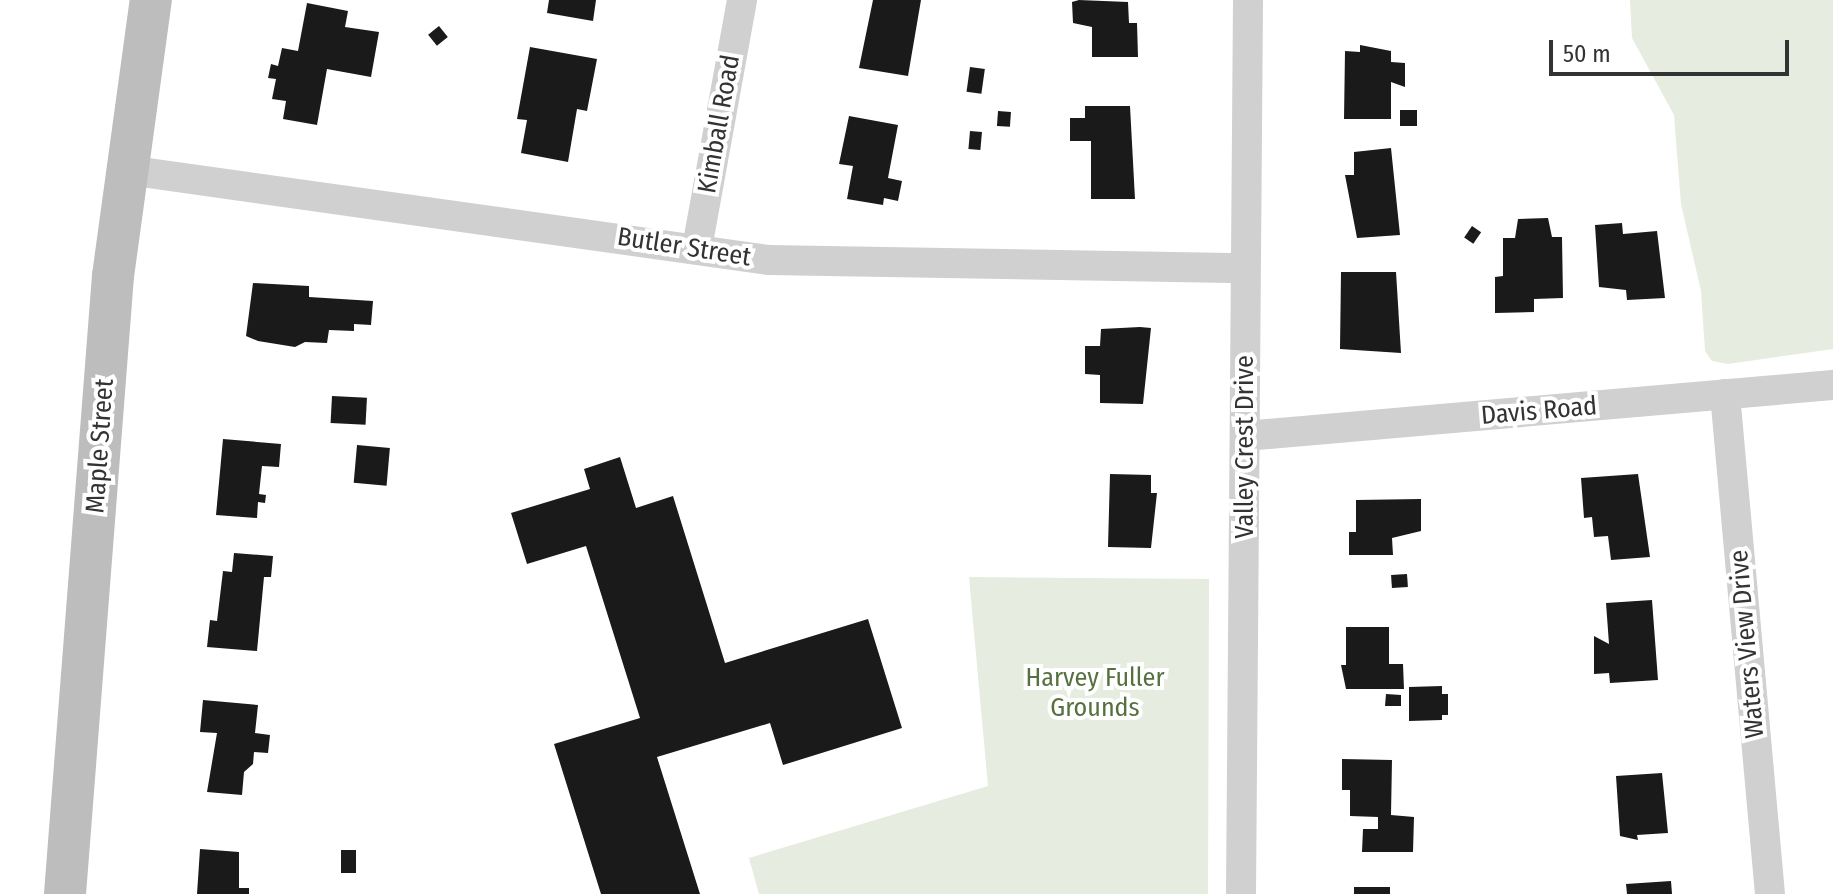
<!DOCTYPE html>
<style>
body{margin:0}
#map{position:relative;width:1833px;height:894px;overflow:hidden;background:#fff;font-family:"Fira Sans Condensed",sans-serif}
div>[style]{position:absolute}
.green>*{inset:0;background:#e6ecdf}
.building>*{inset:0;background:#1a1a1a;transform-origin:0 0}
.street>*{height:30px;margin:-15px;padding:0 15px;transform-origin:15px;border-radius:15px;background:#d0d0d0}
.secondary>*{height:42px;margin:-21px;padding:0 21px;transform-origin:21px;border-radius:21px;background:#bdbdbd}
span{translate:-50% -50%;white-space:nowrap;text-align:center;line-height:1.15;-webkit-text-stroke:8px #fff;paint-order:stroke}
.street-label{font-size:26px;color:#333}
.park-label{font-size:26px;color:#56703f}
.scale{position:absolute;left:1549px;top:40px;width:240px;height:36px;box-sizing:border-box;border:4px solid #333;border-top:0;padding-left:10px;font-size:24px;line-height:28px;white-space:nowrap;color:#333;-webkit-text-stroke:6px #fff;paint-order:stroke}
</style>
<div id="map">
<div class="green">
<i style="clip-path:polygon(1630px 0,1833px 0,1833px 349px,1728px 364px,1712px 361px,1705px 351px,1701px 291px,1681px 204px,1674px 115px,1632px 38px)"></i>
<i style="clip-path:polygon(969px 577px,1209px 579px,1208px 894px,759px 894px,749px 858px,988px 786px)"></i>
</div>
<div class="building">
<i style="clip-path:polygon(549px 0,596px 0,593px 21px,547px 13px)"></i>
<i style="clip-path:polygon(873px 0,921px 0,908px 76px,859px 68px)"></i>
<i style="clip-path:polygon(1079px 0,1128px 2px,1129px 23px,1137px 23px,1138px 57px,1092px 57px,1092px 27px,1073px 23px,1072px 2px)"></i>
<i style="clip-path:polygon(307px 3px,348px 11px,345px 27px,379px 32px,371px 77px,327px 69px,317px 125px,283px 119px,286px 101px,272px 99px,276px 79px,268px 78px,271px 64px,278px 66px,282px 48px,298px 51px)"></i>
<i style="left:439px;top:26px;width:14px;height:14px;rotate:51deg"></i>
<i style="clip-path:polygon(1360px 45px,1391px 51px,1391px 62px,1405px 63px,1405px 87px,1391px 82px,1391px 119px,1344px 119px,1345px 51px,1360px 52px)"></i>
<i style="clip-path:polygon(530px 47px,597px 59px,587px 111px,577px 109px,568px 162px,521px 153px,527px 120px,517px 119px)"></i>
<i style="left:970px;top:67px;width:15px;height:25px;rotate:8deg"></i>
<i style="clip-path:polygon(1085px 106px,1130px 106px,1135px 199px,1091px 199px,1091px 141px,1070px 141px,1070px 118px,1085px 118px)"></i>
<i style="left:1400px;top:110px;width:17px;height:16px"></i>
<i style="left:998px;top:111px;width:13px;height:15px;rotate:4deg"></i>
<i style="clip-path:polygon(849px 116px,898px 125px,888px 178px,902px 181px,898px 201px,884px 198px,883px 205px,847px 199px,853px 166px,839px 164px)"></i>
<i style="left:970px;top:131px;width:12px;height:18px;rotate:5deg"></i>
<i style="clip-path:polygon(1391px 148px,1400px 235px,1357px 238px,1345px 175px,1354px 175px,1354px 152px)"></i>
<i style="clip-path:polygon(1548px 218px,1552px 237px,1562px 237px,1563px 298px,1534px 299px,1534px 312px,1495px 313px,1495px 277px,1503px 276px,1503px 238px,1515px 238px,1518px 219px)"></i>
<i style="clip-path:polygon(1622px 223px,1623px 234px,1657px 231px,1665px 298px,1627px 300px,1626px 290px,1599px 287px,1595px 225px)"></i>
<i style="left:1472px;top:226px;width:11px;height:14px;rotate:34deg"></i>
<i style="clip-path:polygon(1341px 272px,1396px 272px,1401px 353px,1340px 349px)"></i>
<i style="clip-path:polygon(253px 283px,309px 286px,309px 297px,373px 301px,371px 325px,354px 324px,354px 331px,329px 330px,327px 343px,305px 342px,295px 347px,258px 341px,246px 336px)"></i>
<i style="clip-path:polygon(1140px 327px,1151px 328px,1143px 404px,1100px 403px,1100px 375px,1085px 374px,1085px 346px,1100px 346px,1101px 329px)"></i>
<i style="left:332px;top:396px;width:35px;height:27px;rotate:3deg"></i>
<i style="clip-path:polygon(223px 439px,281px 444px,279px 467px,262px 466px,259px 494px,266px 495px,265px 503px,258px 502px,257px 518px,216px 515px)"></i>
<i style="left:357px;top:445px;width:33px;height:38px;rotate:5deg"></i>
<i style="clip-path:polygon(620px 457px,636px 508px,673px 496px,725px 663px,868px 619px,902px 728px,783px 765px,770px 723px,657px 757px,700px 894px,601px 894px,554px 744px,640px 718px,586px 546px,527px 564px,511px 513px,590px 489px,584px 469px)"></i>
<i style="clip-path:polygon(1110px 474px,1151px 475px,1151px 493px,1157px 493px,1151px 548px,1108px 547px)"></i>
<i style="clip-path:polygon(1638px 474px,1650px 557px,1611px 560px,1608px 536px,1594px 537px,1592px 517px,1584px 518px,1581px 478px)"></i>
<i style="clip-path:polygon(1421px 499px,1421px 531px,1392px 538px,1393px 555px,1349px 555px,1349px 532px,1356px 532px,1356px 500px)"></i>
<i style="clip-path:polygon(234px 553px,273px 556px,271px 577px,264px 577px,257px 651px,207px 647px,210px 620px,217px 621px,223px 571px,232px 572px)"></i>
<i style="left:1407px;top:574px;width:13px;height:16px;rotate:86deg"></i>
<i style="clip-path:polygon(1652px 600px,1658px 680px,1610px 683px,1609px 673px,1594px 674px,1594px 636px,1609px 644px,1606px 603px)"></i>
<i style="clip-path:polygon(1346px 627px,1389px 627px,1389px 664px,1403px 664px,1404px 689px,1346px 689px,1341px 665px,1346px 665px)"></i>
<i style="clip-path:polygon(1442px 686px,1442px 694px,1448px 694px,1448px 715px,1442px 715px,1442px 720px,1409px 721px,1409px 687px)"></i>
<i style="clip-path:polygon(1386px 694px,1401px 695px,1401px 706px,1385px 706px)"></i>
<i style="clip-path:polygon(203px 700px,258px 705px,255px 733px,270px 735px,268px 753px,254px 752px,253px 764px,244px 772px,242px 795px,207px 792px,217px 733px,200px 732px)"></i>
<i style="clip-path:polygon(1342px 759px,1392px 760px,1391px 815px,1414px 817px,1413px 852px,1362px 852px,1363px 829px,1378px 829px,1378px 817px,1350px 816px,1350px 790px,1342px 790px)"></i>
<i style="clip-path:polygon(1662px 773px,1668px 833px,1637px 835px,1638px 840px,1620px 836px,1616px 776px)"></i>
<i style="clip-path:polygon(200px 849px,239px 852px,239px 888px,249px 888px,249px 894px,197px 894px)"></i>
<i style="left:341px;top:850px;width:15px;height:23px"></i>
<i style="clip-path:polygon(1671px 881px,1672px 894px,1627px 894px,1626px 884px)"></i>
<i style="left:1354px;top:887px;width:36px;height:7px"></i>
</div>
<div class="street">
<i style="left:127px;top:170px;width:647px;rotate:7.99deg"></i>
<i style="left:768px;top:260px;width:477px;rotate:1deg"></i>
<i style="left:697px;top:248px;width:252px;rotate:-79.7deg"></i>
<i style="left:1725px;top:394px;width:502px;rotate:84.86deg"></i>
<i style="left:1245px;top:436px;width:590px;rotate:-4.96deg"></i>
<i style="left:1241px;top:894px;width:894px;rotate:-89.55deg"></i>
</div>
<div class="secondary">
<i style="left:65px;top:894px;width:620px;rotate:-85.56deg"></i>
<i style="left:113px;top:276px;width:279px;rotate:-82.2deg"></i>
</div>
<div class="street-label">
<span style="left:719px;top:124px;rotate:-80deg">Kimball Road</span>
<span style="left:684px;top:247px;rotate:9deg">Butler Street</span>
<span style="left:1539px;top:411px;rotate:-5deg">Davis Road</span>
<span style="left:100px;top:446px;rotate:-86deg">Maple Street</span>
<span style="left:1245px;top:447px;rotate:-90deg">Valley Crest Drive</span>
<span style="left:1747px;top:644px;rotate:-95deg">Waters View Drive</span>
</div>
<div class="park-label">
<span style="left:1095px;top:693px">Harvey Fuller<br>Grounds</span>
</div>
<div class="scale">50 m</div>
</div>
